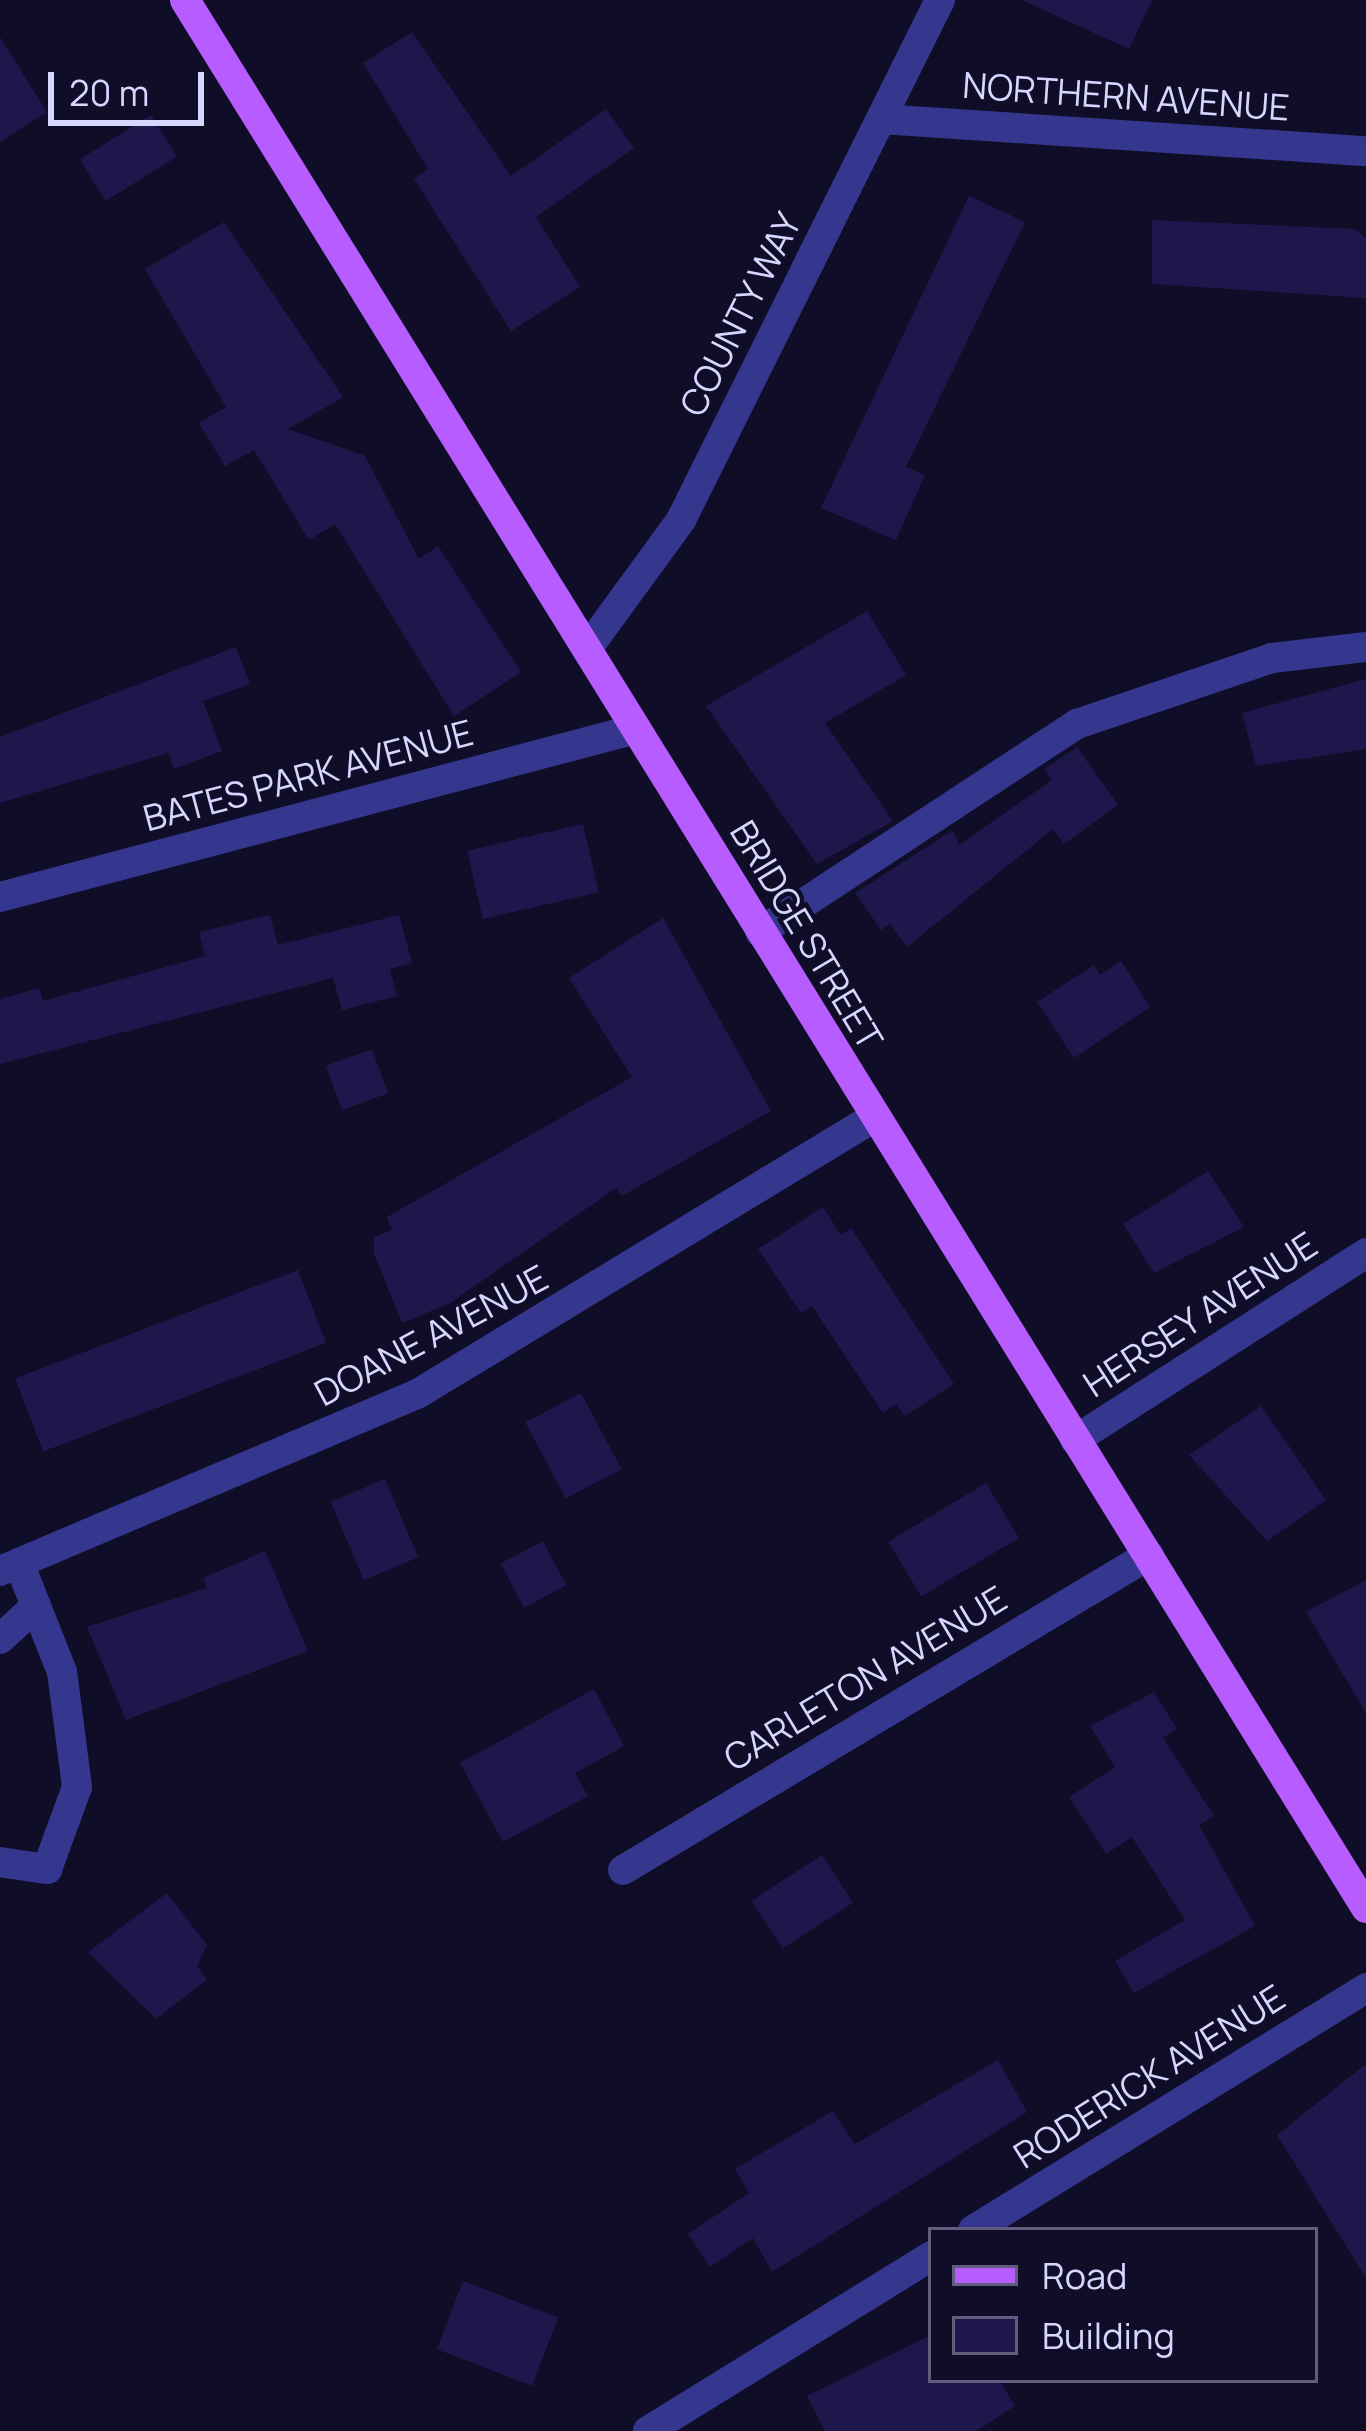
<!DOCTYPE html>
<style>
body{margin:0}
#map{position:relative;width:1366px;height:2431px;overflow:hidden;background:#100d29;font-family:Manrope,sans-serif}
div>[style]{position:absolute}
.building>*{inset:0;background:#1e174c;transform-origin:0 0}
.minor>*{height:30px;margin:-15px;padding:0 15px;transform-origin:15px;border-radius:15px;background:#34378d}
.major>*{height:30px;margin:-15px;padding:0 15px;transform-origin:15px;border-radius:15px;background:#b75dff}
span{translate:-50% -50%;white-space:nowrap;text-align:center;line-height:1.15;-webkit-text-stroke:9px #100d29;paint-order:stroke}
.street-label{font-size:36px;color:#d8d6ff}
.legend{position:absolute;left:928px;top:2227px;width:390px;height:156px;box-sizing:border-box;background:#100d29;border:3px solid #605d7f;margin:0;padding:15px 21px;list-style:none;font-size:36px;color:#d8d6ff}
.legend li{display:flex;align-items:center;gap:24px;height:60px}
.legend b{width:60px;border:3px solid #605d7f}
.scale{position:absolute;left:48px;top:72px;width:156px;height:54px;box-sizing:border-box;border:6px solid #d8d6ff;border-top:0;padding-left:15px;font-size:36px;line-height:42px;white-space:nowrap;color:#d8d6ff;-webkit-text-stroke:9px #100d29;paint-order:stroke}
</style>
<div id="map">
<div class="building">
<i style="clip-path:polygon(1022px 0,1152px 0,1129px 49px)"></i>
<i style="clip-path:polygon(412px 32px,511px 176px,606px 109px,634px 148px,536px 217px,580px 287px,511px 331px,414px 179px,428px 169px,363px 63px)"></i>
<i style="clip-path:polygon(0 37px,47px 112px,0 142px)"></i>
<i style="left:151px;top:115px;width:49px;height:84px;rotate:58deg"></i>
<i style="clip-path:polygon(969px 196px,1025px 222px,906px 467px,925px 475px,896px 540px,821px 508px)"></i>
<i style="clip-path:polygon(1152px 220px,1355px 229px,1366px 239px,1366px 298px,1152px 284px)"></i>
<i style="clip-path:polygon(224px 222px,343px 397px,288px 429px,365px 456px,419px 559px,438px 546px,521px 672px,454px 716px,335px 524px,309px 540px,254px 450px,225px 466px,199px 423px,226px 407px,145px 269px)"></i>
<i style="clip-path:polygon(867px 611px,906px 675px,825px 723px,893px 821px,817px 864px,706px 706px)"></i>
<i style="clip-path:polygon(236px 647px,250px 684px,203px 701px,222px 751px,174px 769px,168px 753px,0 803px,0 737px)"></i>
<i style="clip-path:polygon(1366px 679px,1366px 749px,1256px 766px,1242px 713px)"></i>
<i style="clip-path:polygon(1077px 747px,1118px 805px,1064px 844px,1053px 829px,907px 947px,890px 924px,881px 930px,855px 893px,953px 830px,959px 845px,1052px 780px,1044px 769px)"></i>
<i style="left:583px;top:824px;width:70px;height:119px;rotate:77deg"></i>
<i style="clip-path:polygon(270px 915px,278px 945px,399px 915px,412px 963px,390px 969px,397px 996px,342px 1010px,333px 978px,0 1064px,0 999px,39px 988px,43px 1001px,205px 956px,199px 932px)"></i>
<i style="clip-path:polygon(663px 918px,771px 1111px,622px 1196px,616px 1188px,450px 1303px,402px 1323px,374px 1254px,374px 1237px,392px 1230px,387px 1217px,632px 1077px,569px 978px)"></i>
<i style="clip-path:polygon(1121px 961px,1150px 1007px,1074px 1058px,1037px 1002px,1094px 965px,1100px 975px)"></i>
<i style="left:372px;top:1049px;width:47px;height:49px;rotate:70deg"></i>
<i style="clip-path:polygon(1208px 1171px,1244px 1227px,1154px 1273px,1123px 1224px)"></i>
<i style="clip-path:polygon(823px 1207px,841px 1235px,851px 1228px,954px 1384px,905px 1416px,896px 1404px,883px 1413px,812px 1306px,801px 1313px,758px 1249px)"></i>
<i style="left:298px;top:1270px;width:78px;height:303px;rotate:69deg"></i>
<i style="left:581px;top:1393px;width:86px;height:63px;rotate:62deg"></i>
<i style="clip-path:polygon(1261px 1406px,1326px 1500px,1267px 1541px,1189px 1455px)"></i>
<i style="left:385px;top:1479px;width:85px;height:59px;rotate:67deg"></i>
<i style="left:986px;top:1483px;width:64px;height:114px;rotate:59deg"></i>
<i style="left:543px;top:1541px;width:50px;height:48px;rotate:62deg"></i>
<i style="clip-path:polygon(265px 1551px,308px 1651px,126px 1720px,87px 1627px,207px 1588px,203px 1578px)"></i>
<i style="clip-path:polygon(1366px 1580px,1366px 1713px,1306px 1612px)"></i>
<i style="clip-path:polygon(594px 1689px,624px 1746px,575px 1773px,588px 1796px,503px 1842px,460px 1763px)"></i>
<i style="clip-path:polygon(1154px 1692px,1177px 1729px,1163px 1738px,1214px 1816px,1199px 1825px,1255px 1926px,1134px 1993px,1115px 1961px,1185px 1920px,1132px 1837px,1106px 1854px,1069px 1797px,1115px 1767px,1090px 1726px)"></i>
<i style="left:822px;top:1855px;width:57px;height:84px;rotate:57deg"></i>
<i style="clip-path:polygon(167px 1893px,207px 1945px,197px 1966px,207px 1980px,156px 2019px,88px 1952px)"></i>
<i style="clip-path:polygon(998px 2060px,1027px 2112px,772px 2272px,753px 2238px,710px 2267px,688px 2234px,749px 2193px,735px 2169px,833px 2111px,855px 2144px)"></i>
<i style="clip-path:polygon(1366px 2064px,1366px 2278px,1277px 2135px)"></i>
<i style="left:463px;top:2281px;width:102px;height:73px;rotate:21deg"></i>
<i style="clip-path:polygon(931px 2335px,931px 2380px,999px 2380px,1015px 2406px,976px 2431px,825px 2431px,807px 2396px)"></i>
</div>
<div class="minor">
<i style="left:881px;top:119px;width:486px;rotate:3.8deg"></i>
<i style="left:587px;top:649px;width:160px;rotate:-53.9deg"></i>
<i style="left:681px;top:520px;width:581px;rotate:-63.52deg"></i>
<i style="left:0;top:897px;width:658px;rotate:-14.8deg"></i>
<i style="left:760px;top:932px;width:379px;rotate:-33.3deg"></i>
<i style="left:1077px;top:724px;width:206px;rotate:-18.7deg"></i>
<i style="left:1272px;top:658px;width:95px;rotate:-6.7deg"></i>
<i style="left:1075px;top:1440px;width:346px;rotate:-32.7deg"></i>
<i style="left:0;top:1571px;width:455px;rotate:-23deg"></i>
<i style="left:419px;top:1393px;width:531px;rotate:-31.2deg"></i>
<i style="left:0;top:1639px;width:49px;rotate:-42.5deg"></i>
<i style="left:0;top:1862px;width:48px;rotate:8.5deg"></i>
<i style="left:47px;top:1869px;width:87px;rotate:-69.9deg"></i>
<i style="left:77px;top:1787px;width:116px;rotate:-97.4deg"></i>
<i style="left:62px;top:1672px;width:117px;rotate:-111.5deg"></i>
<i style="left:623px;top:1870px;width:613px;rotate:-30.92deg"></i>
<i style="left:973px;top:2230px;width:462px;rotate:-31.6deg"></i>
<i style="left:648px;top:2431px;width:333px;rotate:-31.7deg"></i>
</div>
<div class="major">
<i style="left:185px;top:0;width:2244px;rotate:58.24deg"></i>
</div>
<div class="street-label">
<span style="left:1126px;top:96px;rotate:4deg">NORTHERN AVENUE</span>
<span style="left:740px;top:314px;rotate:-63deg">COUNTY WAY</span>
<span style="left:308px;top:775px;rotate:-15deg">BATES PARK AVENUE</span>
<span style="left:807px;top:935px;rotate:59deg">BRIDGE STREET</span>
<span style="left:1200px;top:1314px;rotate:-33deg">HERSEY AVENUE</span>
<span style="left:431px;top:1335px;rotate:-28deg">DOANE AVENUE</span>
<span style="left:865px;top:1678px;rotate:-31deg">CARLETON AVENUE</span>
<span style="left:1149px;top:2076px;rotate:-32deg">RODERICK AVENUE</span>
</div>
<ul class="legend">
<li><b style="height:15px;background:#b75dff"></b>Road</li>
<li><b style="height:33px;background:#1e174c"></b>Building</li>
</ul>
<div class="scale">20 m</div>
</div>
